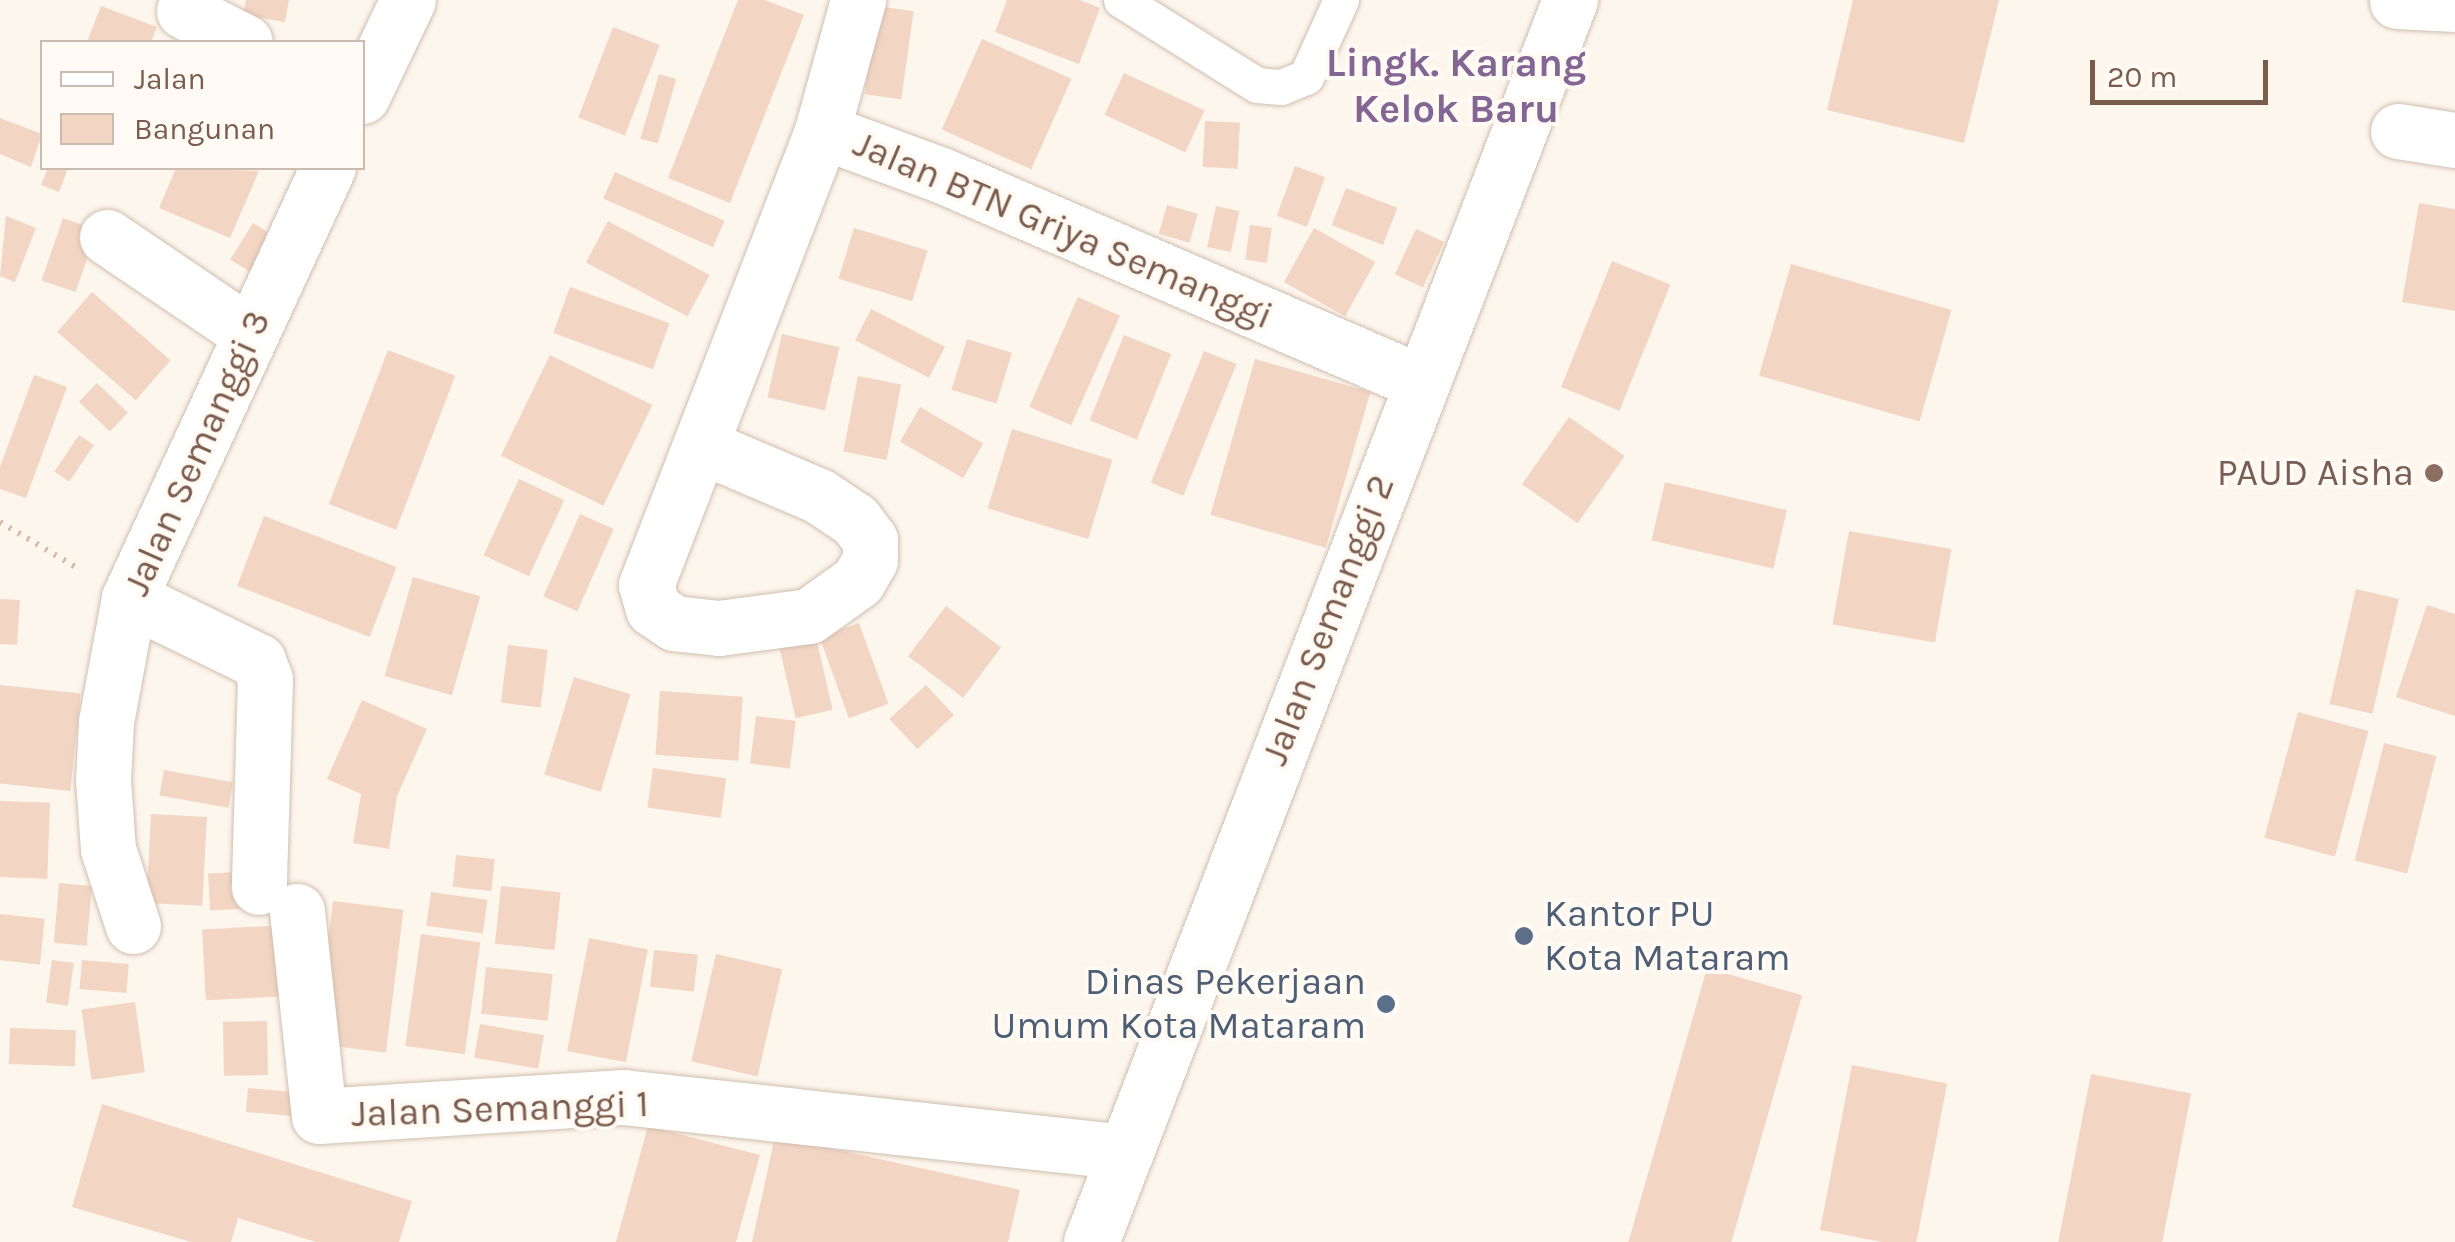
<!DOCTYPE html>
<style>
body{margin:0}
#map{position:relative;width:2455px;height:1242px;overflow:hidden;background:#fdf6ec;font-family:Karla,sans-serif}
div>[style]{position:absolute}
.building>*{inset:0;background:#f3d5c3;transform-origin:0 0}
.path>*{height:6px;margin-top:-3px;transform-origin:0;background:repeating-linear-gradient(90deg,#d9b8a5 0 2.5px,transparent 0 10.5px)}
.roads{filter:drop-shadow(0 0 2px #d1beb0) drop-shadow(0 0 2px #d1beb0)}
.service>*{height:35px;margin:-17.5px;padding:0 17.5px;transform-origin:17.5px;border-radius:17.5px;background:#fff}
.minor>*{height:55px;margin:-27.5px;padding:0 27.5px;transform-origin:27.5px;border-radius:27.5px;background:#fff}
.dots>*{width:28px;height:28px;translate:-50% -50%;box-sizing:border-box;border:5px solid #fffaf3;border-radius:50%}
span{translate:-50% -50%;white-space:nowrap;text-align:center;line-height:1.15;-webkit-text-stroke:8px #fffaf3;paint-order:stroke}
.street-label{font-size:38px;color:#7a5c4d}
.education-label{font-size:38px;color:#785e54}
.right{translate:-100% -50%;text-align:right}
.service-label{font-size:38px;color:#4e5e75}
.left{translate:0 -50%;text-align:left}
.neighbourhood-label{font-size:40px;color:#846695;font-weight:700}
.legend{position:absolute;left:40px;top:40px;width:325px;height:130px;box-sizing:border-box;background:#fffaf3;border:2px solid #cabbb1;margin:0;padding:12px 18px;list-style:none;font-size:30px;color:#7a5c4d}
.legend li{display:flex;align-items:center;gap:20px;height:50px}
.legend b{width:50px;border:2px solid #cabbb1}
.scale{position:absolute;left:2090px;top:60px;width:178px;height:45px;box-sizing:border-box;border:5px solid #7a5c4d;border-top:0;padding-left:12px;font-size:30px;line-height:35px;white-space:nowrap;color:#7a5c4d;-webkit-text-stroke:8px #fffaf3;paint-order:stroke}
</style>
<div id="map">
<div class="building">
<i style="clip-path:polygon(246px 0,289px 0,285px 22px,243px 15px)"></i>
<i style="clip-path:polygon(738px 0,765px 0,804px 15px,730px 203px,668px 178px)"></i>
<i style="clip-path:polygon(1007px 0,1080px 0,1100px 8px,1079px 64px,995px 32px)"></i>
<i style="clip-path:polygon(1853px 0,1999px 0,1964px 143px,1827px 110px)"></i>
<i style="clip-path:polygon(101px 6px,157px 27px,151px 42px,87px 42px)"></i>
<i style="left:877px;top:6px;width:37px;height:89px;rotate:8deg"></i>
<i style="left:613px;top:27px;width:50px;height:97px;rotate:21deg"></i>
<i style="left:982px;top:39px;width:98px;height:99px;rotate:24deg"></i>
<i style="left:1124px;top:73px;width:89px;height:46px;rotate:25deg"></i>
<i style="left:659px;top:74px;width:18px;height:67px;rotate:16deg"></i>
<i style="clip-path:polygon(0 118px,42px 134px,31px 167px,0 154px)"></i>
<i style="left:1205px;top:121px;width:35px;height:46px;rotate:3deg"></i>
<i style="left:1295px;top:166px;width:32px;height:53px;rotate:20deg"></i>
<i style="clip-path:polygon(48px 168px,68px 168px,59px 192px,41px 185px)"></i>
<i style="clip-path:polygon(176px 168px,259px 171px,230px 238px,159px 208px)"></i>
<i style="left:615px;top:172px;width:120px;height:29px;rotate:24deg"></i>
<i style="left:1346px;top:188px;width:55px;height:40px;rotate:21deg"></i>
<i style="clip-path:polygon(2419px 203px,2455px 209px,2455px 311px,2402px 302px)"></i>
<i style="left:1167px;top:205px;width:32px;height:30px;rotate:16deg"></i>
<i style="left:1216px;top:206px;width:24px;height:42px;rotate:12deg"></i>
<i style="clip-path:polygon(6px 216px,36px 228px,15px 282px,0 276px)"></i>
<i style="left:63px;top:218px;width:36px;height:66px;rotate:19deg"></i>
<i style="left:608px;top:221px;width:115px;height:47px;rotate:28deg"></i>
<i style="left:253px;top:223px;width:28px;height:43px;rotate:32deg"></i>
<i style="left:1250px;top:225px;width:22px;height:35px;rotate:8deg"></i>
<i style="left:854px;top:228px;width:77px;height:53px;rotate:17deg"></i>
<i style="left:1314px;top:228px;width:70px;height:62px;rotate:29deg"></i>
<i style="left:1416px;top:229px;width:31px;height:50px;rotate:25deg"></i>
<i style="left:1612px;top:261px;width:63px;height:136px;rotate:22deg"></i>
<i style="left:1791px;top:264px;width:167px;height:116px;rotate:16deg"></i>
<i style="left:570px;top:287px;width:106px;height:49px;rotate:20deg"></i>
<i style="left:92px;top:292px;width:104px;height:53px;rotate:41deg"></i>
<i style="left:1078px;top:297px;width:46px;height:120px;rotate:24deg"></i>
<i style="left:871px;top:309px;width:83px;height:35px;rotate:27deg"></i>
<i style="left:782px;top:334px;width:59px;height:65px;rotate:13deg"></i>
<i style="left:1124px;top:335px;width:51px;height:92px;rotate:22deg"></i>
<i style="left:967px;top:339px;width:47px;height:53px;rotate:17deg"></i>
<i style="left:388px;top:350px;width:72px;height:165px;rotate:21deg"></i>
<i style="left:1204px;top:351px;width:35px;height:142px;rotate:22deg"></i>
<i style="left:550px;top:355px;width:114px;height:112px;rotate:26deg"></i>
<i style="left:1255px;top:359px;width:120px;height:162px;rotate:16deg"></i>
<i style="clip-path:polygon(34px 375px,67px 387px,26px 498px,0 489px,0 467px)"></i>
<i style="left:858px;top:376px;width:44px;height:77px;rotate:11deg"></i>
<i style="left:97px;top:383px;width:43px;height:26px;rotate:44deg"></i>
<i style="left:920px;top:407px;width:73px;height:40px;rotate:30deg"></i>
<i style="left:1569px;top:417px;width:68px;height:82px;rotate:35deg"></i>
<i style="left:1012px;top:429px;width:105px;height:83px;rotate:17deg"></i>
<i style="left:79px;top:435px;width:18px;height:44px;rotate:34deg"></i>
<i style="left:519px;top:479px;width:50px;height:84px;rotate:25deg"></i>
<i style="left:1665px;top:482px;width:125px;height:60px;rotate:13deg"></i>
<i style="left:580px;top:514px;width:37px;height:90px;rotate:24deg"></i>
<i style="left:264px;top:516px;width:142px;height:75px;rotate:21deg"></i>
<i style="left:1849px;top:531px;width:104px;height:95px;rotate:10deg"></i>
<i style="left:413px;top:577px;width:70px;height:103px;rotate:16deg"></i>
<i style="left:2356px;top:589px;width:44px;height:118px;rotate:13deg"></i>
<i style="clip-path:polygon(0 599px,20px 600px,17px 645px,0 644px)"></i>
<i style="clip-path:polygon(2427px 605px,2455px 614px,2455px 716px,2396px 697px)"></i>
<i style="left:946px;top:606px;width:69px;height:63px;rotate:37deg"></i>
<i style="left:812px;top:620px;width:92px;height:38px;rotate:77deg"></i>
<i style="left:859px;top:623px;width:86px;height:42px;rotate:70deg"></i>
<i style="left:508px;top:645px;width:40px;height:58px;rotate:7deg"></i>
<i style="left:574px;top:677px;width:59px;height:102px;rotate:17deg"></i>
<i style="left:0;top:685px;width:81px;height:98px;rotate:6deg"></i>
<i style="left:926px;top:685px;width:41px;height:50px;rotate:47deg"></i>
<i style="left:660px;top:691px;width:83px;height:64px;rotate:4deg"></i>
<i style="clip-path:polygon(362px 700px,427px 729px,397px 796px,389px 849px,353px 843px,361px 794px,327px 779px)"></i>
<i style="left:2298px;top:712px;width:73px;height:130px;rotate:15deg"></i>
<i style="left:756px;top:716px;width:40px;height:48px;rotate:7deg"></i>
<i style="left:2384px;top:743px;width:54px;height:121px;rotate:14deg"></i>
<i style="left:653px;top:768px;width:74px;height:40px;rotate:8deg"></i>
<i style="left:164px;top:770px;width:70px;height:26px;rotate:10deg"></i>
<i style="left:0;top:801px;width:50px;height:76px;rotate:2deg"></i>
<i style="left:151px;top:814px;width:56px;height:89px;rotate:3deg"></i>
<i style="left:456px;top:855px;width:39px;height:32px;rotate:6deg"></i>
<i style="left:256px;top:871px;width:37px;height:48px;rotate:87deg"></i>
<i style="left:59px;top:883px;width:33px;height:60px;rotate:5deg"></i>
<i style="left:501px;top:886px;width:60px;height:58px;rotate:6deg"></i>
<i style="left:431px;top:892px;width:57px;height:34px;rotate:8deg"></i>
<i style="left:333px;top:901px;width:71px;height:144px;rotate:7deg"></i>
<i style="left:0;top:914px;width:45px;height:46px;rotate:6deg"></i>
<i style="left:287px;top:925px;width:71px;height:85px;rotate:87deg"></i>
<i style="left:421px;top:934px;width:60px;height:113px;rotate:8deg"></i>
<i style="left:589px;top:938px;width:60px;height:115px;rotate:11deg"></i>
<i style="left:654px;top:950px;width:44px;height:37px;rotate:6deg"></i>
<i style="left:716px;top:954px;width:68px;height:110px;rotate:13deg"></i>
<i style="left:52px;top:960px;width:22px;height:43px;rotate:8deg"></i>
<i style="left:82px;top:960px;width:47px;height:29px;rotate:5deg"></i>
<i style="left:486px;top:967px;width:67px;height:47px;rotate:6deg"></i>
<i style="left:1707px;top:968px;width:99px;height:286px;rotate:16deg"></i>
<i style="left:135px;top:1002px;width:71px;height:54px;rotate:82deg"></i>
<i style="left:267px;top:1021px;width:54px;height:44px;rotate:89deg"></i>
<i style="left:480px;top:1024px;width:65px;height:34px;rotate:10deg"></i>
<i style="left:10px;top:1028px;width:66px;height:36px;rotate:2deg"></i>
<i style="left:1852px;top:1065px;width:97px;height:168px;rotate:11deg"></i>
<i style="left:2091px;top:1074px;width:102px;height:171px;rotate:11deg"></i>
<i style="left:248px;top:1088px;width:58px;height:24px;rotate:5deg"></i>
<i style="clip-path:polygon(102px 1104px,412px 1201px,399px 1242px,316px 1242px,238px 1218px,231px 1242px,191px 1242px,72px 1207px)"></i>
<i style="clip-path:polygon(648px 1126px,760px 1155px,736px 1242px,616px 1242px)"></i>
<i style="clip-path:polygon(775px 1136px,1020px 1190px,1008px 1242px,752px 1242px)"></i>
</div>
<div class="path">
<i style="left:0;top:522px;width:94px;rotate:30.7deg"></i>
</div>
<div class="roads">
<div class="service">
<i style="left:1121px;top:0;width:160px;rotate:32deg"></i>
<i style="left:1257px;top:85px;width:24px;rotate:5deg"></i>
<i style="left:1281px;top:87px;width:27px;rotate:-22deg"></i>
<i style="left:1306px;top:77px;width:85px;rotate:-65.6deg"></i>
</div>
<div class="minor">
<i style="left:2397px;top:1px;width:58px;rotate:3deg"></i>
<i style="left:184px;top:11px;width:68px;rotate:26.9deg"></i>
<i style="left:362px;top:96px;width:106px;rotate:-64.4deg"></i>
<i style="left:822px;top:131px;width:136px;rotate:-74.6deg"></i>
<i style="left:2398px;top:131px;width:58px;rotate:9deg"></i>
<i style="left:107px;top:237px;width:171px;rotate:34.1deg"></i>
<i style="left:704px;top:447px;width:125px;rotate:23.1deg"></i>
<i style="left:819px;top:496px;width:43px;rotate:33.7deg"></i>
<i style="left:855px;top:520px;width:25px;rotate:53deg"></i>
<i style="left:870px;top:540px;width:20px;rotate:90deg"></i>
<i style="left:870px;top:560px;width:24px;rotate:120deg"></i>
<i style="left:858px;top:581px;width:60px;rotate:144.5deg"></i>
<i style="left:809px;top:616px;width:91px;rotate:172.4deg"></i>
<i style="left:719px;top:628px;width:45px;rotate:-173.7deg"></i>
<i style="left:674px;top:623px;width:25px;rotate:-146deg"></i>
<i style="left:653px;top:609px;width:25px;rotate:-106deg"></i>
<i style="left:646px;top:585px;width:487px;rotate:-68.8deg"></i>
<i style="left:822px;top:131px;width:127px;rotate:20.3deg"></i>
<i style="left:941px;top:175px;width:522px;rotate:23.37deg"></i>
<i style="left:129px;top:598px;width:144px;rotate:26deg"></i>
<i style="left:258px;top:661px;width:19px;rotate:69deg"></i>
<i style="left:265px;top:679px;width:208px;rotate:91.7deg"></i>
<i style="left:297px;top:911px;width:206px;rotate:83.9deg"></i>
<i style="left:319px;top:1116px;width:305px;rotate:-3.6deg"></i>
<i style="left:623px;top:1097px;width:506px;rotate:6.24deg"></i>
<i style="left:133px;top:926px;width:81px;rotate:-108deg"></i>
<i style="left:108px;top:849px;width:69px;rotate:-94.1deg"></i>
<i style="left:103px;top:780px;width:58px;rotate:-87deg"></i>
<i style="left:106px;top:722px;width:126px;rotate:-79.5deg"></i>
<i style="left:129px;top:598px;width:474px;rotate:-65.2deg"></i>
<i style="left:1091px;top:1242px;width:1331px;rotate:-68.91deg"></i>
</div>
</div>
<div class="dots">
<i style="left:2434px;top:473px;background:#8d6e63"></i>
<i style="left:1524px;top:936px;background:#5c6f8a"></i>
<i style="left:1386px;top:1004px;background:#5c6f8a"></i>
</div>
<div class="street-label">
<span style="left:1063px;top:230px;rotate:23deg">Jalan BTN Griya Semanggi</span>
<span style="left:197px;top:453px;rotate:-66deg">Jalan Semanggi 3</span>
<span style="left:1328px;top:620px;rotate:-69deg">Jalan Semanggi 2</span>
<span style="left:500px;top:1109px;rotate:-2deg">Jalan Semanggi 1</span>
</div>
<div class="education-label">
<span class="right" style="left:2414px;top:473px">PAUD Aisha</span>
</div>
<div class="service-label">
<span class="left" style="left:1544px;top:936px">Kantor PU<br>Kota Mataram</span>
<span class="right" style="left:1366px;top:1004px">Dinas Pekerjaan<br>Umum Kota Mataram</span>
</div>
<div class="neighbourhood-label">
<span style="left:1456px;top:86px">Lingk. Karang<br>Kelok Baru</span>
</div>
<ul class="legend">
<li><b style="height:12px;background:#fff"></b>Jalan</li>
<li><b style="height:28px;background:#f3d5c3"></b>Bangunan</li>
</ul>
<div class="scale">20 m</div>
</div>
